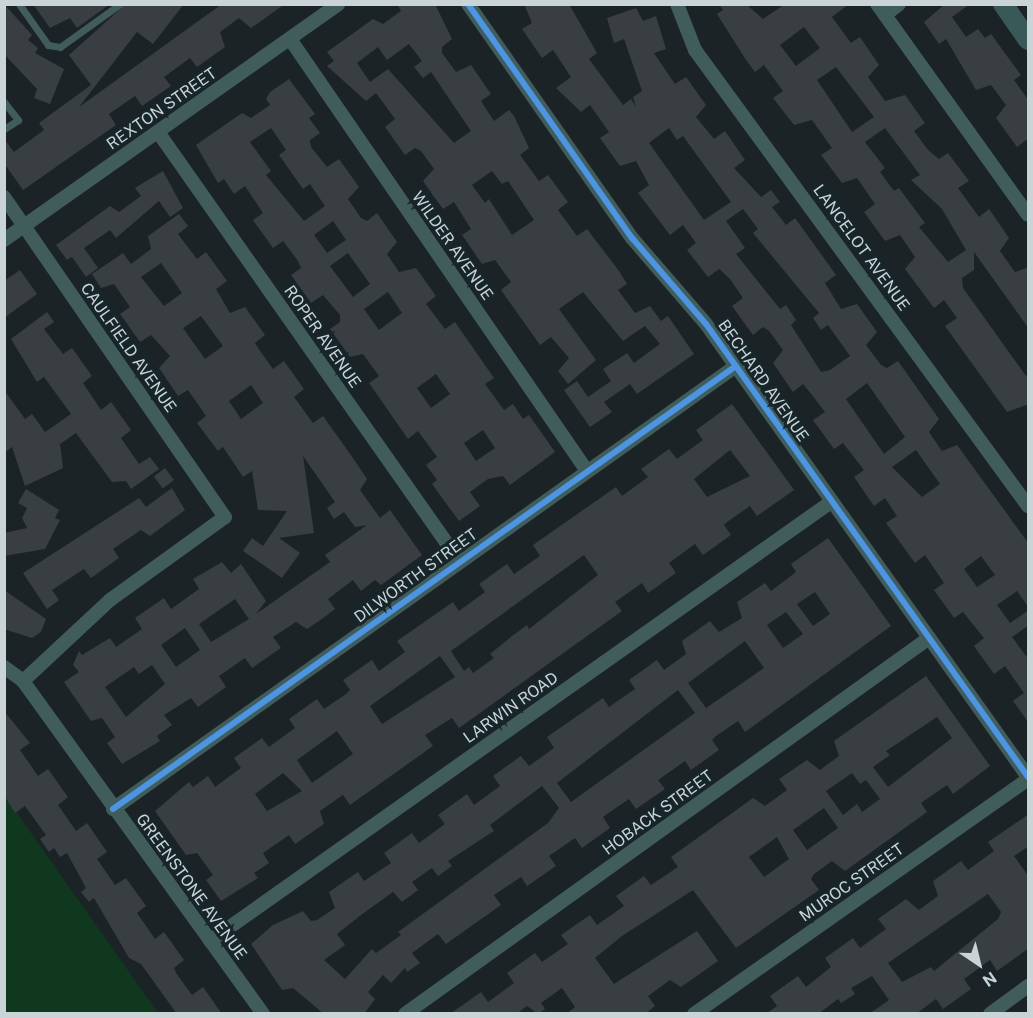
<!DOCTYPE html>
<style>
body{margin:0}
#map{position:relative;width:1033px;height:1018px;overflow:hidden;background:#1b2326;font-family:"Public Sans",sans-serif}
div>[style]{position:absolute}
.green>*{inset:0;background:#10381e}
.building>*{inset:0;background:#393e42;transform-origin:0 0}
.service>*{height:7px;margin:-3.5px;padding:0 3.5px;transform-origin:3.5px;border-radius:3.5px;background:#405d5b}
.minor>*{height:14px;margin:-7px;padding:0 7px;transform-origin:7px;border-radius:7px;background:#405d5b}
.secondary>*{height:20px;margin:-10px;padding:0 10px;transform-origin:10px;border-radius:10px;background:#385957}
.cycleway>*{height:6px;margin:-3px;padding:0 3px;transform-origin:3px;border-radius:3px;background:#4d94e3}
span{translate:-50% -50%;white-space:nowrap;text-align:center;line-height:1.15;-webkit-text-stroke:6px #16262b;paint-order:stroke}
.street-label{font-size:16px;color:#cad4d7}
.frame{position:absolute;inset:0;border:6px solid #cad4d7;pointer-events:none}
.north{position:absolute;left:949px;top:934px;width:60px;height:60px;-webkit-text-stroke:4px #16262b;paint-order:stroke;rotate:145deg;font-size:16px;font-weight:700;line-height:24px;text-align:center;color:#cad4d7}
.north::after{content:'';display:block;margin:auto;width:21px;height:27px;background:#cad4d7;clip-path:polygon(50% 0,100% 100%,50% 72%,0 100%)}
</style>
<div id="map">
<div class="green">
<i style="clip-path:polygon(5px 796px,158px 1013px,5px 1013px)"></i>
</div>
<div class="building">
<i style="clip-path:polygon(4px 4px,32px 35px,28px 40px,38px 48px,35px 53px,64px 69px,50px 104px,34px 98px,37px 89px,4px 54px)"></i>
<i style="clip-path:polygon(33px 4px,110px 4px,77px 28px,70px 18px,50px 28px)"></i>
<i style="clip-path:polygon(126px 4px,184px 4px,153px 44px,137px 32px,79px 107px,222px 4px,285px 4px,251px 28px,239px 18px,220px 32px,225px 47px,197px 67px,190px 58px,164px 77px,171px 86px,142px 106px,135px 96px,109px 114px,116px 125px,23px 190px,4px 163px,4px 139px,14px 152px,44px 130px,39px 123px,91px 85px,69px 55px)"></i>
<i style="clip-path:polygon(evenodd,397px 4px,435px 4px,452px 39px,442px 47px,442px 53px,456px 72px,471px 65px,491px 94px,481px 101px,494px 121px,509px 110px,514px 116px,529px 148px,520px 155px,539px 181px,548px 175px,568px 202px,558px 210px,577px 236px,587px 229px,619px 271px,627px 284px,618px 290px,635px 313px,650px 306px,661px 321px,668px 316px,694px 354px,637px 394px,630px 384px,604px 402px,612px 412px,590px 427px,564px 390px,577px 381px,588px 397px,611px 381px,603px 369px,627px 353px,634px 363px,660px 344px,645px 326px,623px 341px,583px 292px,559px 309px,596px 360px,568px 384px,558px 371px,569px 358px,551px 337px,540px 345px,501px 290px,511px 282px,495px 260px,482px 264px,462px 235px,471px 229px,454px 202px,443px 209px,432px 194px,423px 181px,434px 169px,421px 151px,415px 148px,405px 155px,385px 127px,395px 119px,376px 93px,366px 101px,327px 66px,334px 61px,327px 52px,373px 19px,383px 24px,401px 11px,397px 4px,409px 44px,422px 61px,414px 67px,423px 78px,431px 72px,471px 131px,454px 143px,388px 69px,370px 82px,357px 63px,378px 47px,387px 60px,409px 44px,397px 4px,492px 171px,502px 184px,508px 181px,534px 220px,512px 235px,489px 199px,485px 203px,472px 185px,492px 171px)"></i>
<i style="clip-path:polygon(evenodd,524px 4px,569px 4px,597px 53px,589px 59px,623px 105px,631px 99px,636px 107px,633px 97px,642px 91px,624px 39px,614px 43px,607px 18px,636px 8px,643px 21px,656px 16px,666px 49px,654px 53px,675px 84px,686px 77px,706px 105px,696px 117px,714px 139px,725px 131px,745px 160px,734px 168px,761px 197px,771px 190px,780px 202px,772px 207px,786px 225px,795px 218px,836px 275px,825px 283px,841px 309px,857px 304px,877px 332px,866px 345px,881px 365px,887px 368px,898px 361px,939px 419px,929px 432px,942px 451px,957px 445px,1029px 544px,1029px 608px,1017px 591px,997px 605px,1010px 623px,1029px 610px,1029px 625px,1012px 637px,1029px 660px,1029px 723px,1013px 701px,1024px 693px,1005px 666px,994px 674px,974px 646px,984px 638px,963px 612px,954px 618px,934px 590px,944px 583px,925px 555px,915px 563px,886px 523px,897px 516px,885px 498px,874px 506px,854px 477px,864px 470px,843px 443px,834px 449px,813px 420px,825px 412px,812px 395px,803px 384px,793px 392px,773px 363px,783px 350px,769px 331px,763px 327px,753px 335px,732px 306px,743px 298px,730px 279px,719px 269px,708px 277px,687px 250px,696px 243px,683px 225px,670px 235px,638px 193px,649px 185px,636px 161px,620px 166px,600px 138px,609px 132px,590px 105px,581px 112px,556px 88px,571px 77px,553px 50px,542px 58px,522px 29px,532px 23px,524px 4px,669px 128px,677px 140px,683px 136px,731px 202px,704px 220px,649px 143px,669px 128px,524px 4px,743px 209px,758px 229px,753px 233px,819px 313px,813px 318px,821px 330px,828px 325px,850px 356px,830px 370px,821px 372px,791px 325px,796px 320px,786px 305px,780px 309px,736px 254px,745px 248px,726px 221px,743px 209px,524px 4px,867px 383px,905px 437px,884px 454px,846px 399px,867px 383px,524px 4px,916px 450px,940px 484px,922px 497px,892px 467px,916px 450px,524px 4px,981px 556px,995px 575px,977px 587px,964px 569px,981px 556px)"></i>
<i style="clip-path:polygon(evenodd,719px 4px,746px 4px,763px 19px,785px 4px,849px 4px,832px 17px,851px 43px,860px 37px,879px 65px,868px 77px,885px 101px,905px 95px,925px 123px,914px 131px,928px 150px,939px 159px,948px 153px,969px 181px,958px 188px,979px 217px,989px 209px,1009px 238px,1000px 251px,1015px 272px,1029px 267px,1029px 329px,974px 252px,974px 270px,962px 278px,963px 288px,1029px 380px,1029px 404px,1007px 412px,945px 326px,957px 318px,944px 300px,934px 308px,905px 269px,915px 257px,900px 235px,885px 241px,864px 212px,875px 204px,857px 178px,842px 183px,821px 155px,832px 148px,812px 120px,794px 125px,773px 98px,783px 91px,764px 65px,755px 72px,746px 60px,717px 14px,723px 10px,719px 4px,804px 27px,820px 48px,796px 66px,780px 45px,804px 27px,719px 4px,836px 67px,874px 117px,852px 132px,817px 80px,836px 67px,719px 4px,885px 128px,920px 175px,911px 180px,942px 209px,966px 250px,948px 262px,919px 227px,925px 223px,899px 188px,894px 191px,880px 172px,885px 168px,865px 142px,885px 128px)"></i>
<i style="clip-path:polygon(945px 4px,970px 4px,952px 17px,966px 37px,978px 29px,985px 38px,991px 34px,1021px 75px,1014px 80px,1029px 101px,1029px 138px,1017px 147px,996px 118px,1006px 105px,991px 85px,976px 90px,946px 39px,939px 44px,924px 22px)"></i>
<i style="clip-path:polygon(evenodd,289px 79px,315px 114px,309px 118px,320px 133px,310px 140px,311px 147px,327px 167px,339px 159px,359px 187px,348px 199px,361px 218px,367px 221px,377px 213px,386px 226px,397px 242px,387px 254px,399px 272px,416px 268px,436px 296px,426px 304px,445px 329px,455px 322px,494px 378px,485px 384px,504px 410px,513px 404px,523px 419px,529px 415px,555px 452px,510px 485px,503px 476px,488px 479px,470px 492px,480px 506px,459px 521px,432px 484px,437px 480px,426px 465px,437px 457px,418px 431px,408px 439px,369px 383px,379px 376px,363px 354px,350px 357px,330px 329px,340px 322px,340px 315px,323px 295px,311px 303px,291px 275px,301px 268px,298px 261px,283px 241px,273px 248px,253px 220px,263px 213px,245px 186px,234px 194px,224px 179px,218px 183px,196px 145px,242px 113px,251px 118px,270px 105px,266px 99px,270px 92px,289px 79px,271px 128px,286px 150px,279px 155px,303px 189px,310px 184px,325px 206px,304px 221px,266px 175px,271px 171px,250px 142px,271px 128px,289px 79px,333px 221px,346px 240px,327px 253px,314px 235px,333px 221px,289px 79px,348px 253px,370px 284px,353px 297px,330px 266px,348px 253px,289px 79px,388px 292px,402px 313px,379px 330px,364px 309px,388px 292px,289px 79px,436px 374px,450px 394px,431px 408px,417px 388px,436px 374px,289px 79px,483px 430px,495px 448px,476px 461px,464px 443px,483px 430px)"></i>
<i style="clip-path:polygon(163px 171px,183px 208px,170px 217px,159px 201px,116px 238px,110px 230px,84px 248px,98px 268px,86px 277px,72px 257px,67px 260px,56px 245px,110px 206px,119px 212px,141px 196px,135px 188px)"></i>
<i style="clip-path:polygon(evenodd,179px 214px,188px 226px,178px 234px,197px 259px,206px 252px,227px 281px,216px 289px,230px 313px,245px 307px,265px 335px,255px 343px,258px 348px,273px 369px,284px 361px,304px 389px,294px 397px,313px 423px,323px 416px,353px 458px,367px 479px,360px 490px,380px 518px,390px 510px,422px 555px,381px 585px,375px 580px,361px 591px,353px 580px,328px 599px,335px 609px,319px 621px,307px 629px,296px 622px,273px 637px,281px 648px,265px 659px,252px 668px,245px 658px,219px 676px,226px 687px,198px 707px,191px 698px,164px 715px,172px 725px,157px 736px,160px 741px,122px 764px,107px 743px,115px 737px,102px 718px,91px 721px,64px 682px,79px 672px,73px 665px,79px 651px,82px 655px,110px 638px,116px 647px,142px 629px,135px 618px,164px 598px,171px 609px,199px 589px,193px 579px,222px 562px,231px 573px,241px 564px,266px 601px,256px 614px,330px 562px,325px 555px,367px 525px,355px 527px,344px 512px,334px 519px,327px 508px,335px 502px,303px 456px,314px 533px,279px 538px,300px 553px,282px 578px,243px 551px,252px 538px,263px 546px,287px 511px,258px 510px,252px 471px,243px 477px,223px 447px,218px 451px,197px 423px,206px 416px,188px 390px,178px 396px,159px 368px,170px 356px,151px 335px,140px 342px,120px 314px,130px 307px,114px 284px,101px 288px,92px 274px,123px 253px,131px 264px,151px 249px,148px 236px,179px 214px,161px 263px,182px 293px,164px 306px,141px 277px,161px 263px,179px 214px,201px 316px,223px 346px,205px 359px,183px 328px,201px 316px,179px 214px,251px 385px,263px 403px,241px 419px,229px 401px,251px 385px,179px 214px,235px 599px,249px 619px,211px 642px,199px 624px,235px 599px,179px 214px,185px 628px,200px 650px,176px 667px,161px 645px,185px 628px,179px 214px,152px 665px,165px 684px,126px 717px,105px 687px,134px 667px,139px 674px,152px 665px)"></i>
<i style="clip-path:polygon(20px 270px,37px 294px,4px 318px,4px 281px)"></i>
<i style="clip-path:polygon(47px 312px,54px 322px,44px 329px,63px 354px,72px 348px,92px 376px,83px 383px,101px 410px,111px 402px,131px 430px,121px 438px,139px 464px,150px 457px,159px 469px,131px 489px,126px 481px,112px 482px,76px 433px,60px 444px,63px 468px,25px 486px,12px 447px,4px 453px,4px 390px,25px 419px,32px 414px,45px 432px,71px 414px,44px 377px,37px 382px,11px 339px)"></i>
<i style="clip-path:polygon(evenodd,732px 404px,794px 490px,757px 516px,750px 506px,727px 522px,724px 525px,731px 535px,703px 555px,695px 544px,669px 563px,676px 573px,648px 593px,642px 583px,615px 602px,622px 611px,459px 728px,452px 718px,425px 735px,433px 746px,350px 805px,343px 795px,320px 811px,324px 824px,295px 844px,289px 835px,263px 853px,269px 863px,254px 873px,258px 878px,221px 901px,206px 880px,213px 875px,197px 853px,186px 855px,155px 811px,189px 782px,193px 787px,208px 776px,215px 787px,241px 768px,234px 758px,262px 738px,269px 747px,295px 728px,289px 719px,317px 699px,324px 709px,346px 694px,350px 690px,343px 680px,372px 660px,379px 671px,405px 652px,397px 641px,453px 602px,459px 611px,485px 592px,479px 584px,507px 564px,514px 574px,540px 556px,533px 545px,616px 487px,622px 496px,648px 477px,641px 469px,669px 449px,677px 459px,703px 440px,696px 430px,732px 404px,730px 450px,750px 476px,707px 497px,694px 479px,730px 450px,732px 404px,584px 555px,598px 575px,529px 629px,527px 625px,512px 636px,490px 654px,494px 658px,473px 673px,469px 667px,464px 671px,451px 651px,584px 555px,732px 404px,440px 656px,455px 677px,382px 724px,370px 706px,440px 656px,732px 404px,337px 731px,353px 754px,312px 783px,297px 760px,337px 731px,732px 404px,283px 773px,302px 791px,267px 811px,255px 794px,283px 773px)"></i>
<i style="left:165px;top:468px;width:15px;height:14px;rotate:53deg"></i>
<i style="clip-path:polygon(172px 488px,185px 510px,150px 536px,141px 530px,113px 549px,119px 558px,91px 578px,84px 569px,52px 590px,59px 600px,47px 609px,23px 573px,139px 498px,146px 507px)"></i>
<i style="clip-path:polygon(26px 489px,59px 510px,55px 518px,60px 520px,45px 549px,4px 556px,4px 533px,27px 528px,22px 518px,27px 508px,18px 503px)"></i>
<i style="clip-path:polygon(evenodd,828px 538px,891px 626px,745px 732px,738px 721px,716px 736px,712px 740px,719px 750px,691px 770px,685px 761px,658px 780px,665px 789px,636px 809px,629px 799px,607px 814px,603px 817px,610px 828px,582px 848px,575px 838px,549px 856px,556px 866px,527px 886px,521px 877px,494px 895px,501px 905px,446px 944px,438px 934px,412px 953px,420px 963px,407px 972px,405px 968px,391px 983px,383px 975px,368px 992px,375px 999px,364px 1014px,324px 1014px,293px 988px,282px 990px,251px 944px,273px 925px,303px 911px,311px 921px,317px 920px,335px 908px,329px 892px,358px 872px,364px 881px,391px 863px,384px 853px,412px 833px,419px 843px,445px 824px,438px 815px,467px 794px,474px 805px,500px 786px,493px 776px,521px 756px,529px 766px,554px 748px,547px 737px,603px 698px,609px 707px,635px 689px,629px 680px,657px 660px,664px 670px,686px 654px,682px 641px,710px 621px,719px 632px,742px 618px,737px 602px,765px 583px,771px 591px,796px 572px,791px 564px,828px 538px,815px 592px,830px 614px,813px 626px,797px 604px,815px 592px,828px 538px,786px 612px,803px 634px,783px 648px,767px 625px,786px 612px,828px 538px,745px 641px,764px 668px,706px 708px,688px 683px,745px 641px,828px 538px,678px 690px,695px 713px,571px 802px,557px 783px,678px 690px,828px 538px,542px 786px,559px 808px,548px 823px,398px 932px,401px 935px,376px 953px,372px 949px,345px 979px,324px 960px,345px 945px,337px 934px,361px 915px,393px 892px,402px 902px,418px 890px,412px 882px,432px 868px,438px 876px,452px 866px,448px 861px,494px 831px,490px 825px,542px 786px)"></i>
<i style="clip-path:polygon(4px 590px,46px 619px,41px 632px,32px 638px,4px 629px)"></i>
<i style="clip-path:polygon(evenodd,926px 676px,990px 766px,953px 794px,947px 785px,921px 803px,927px 812px,845px 871px,832px 861px,814px 874px,811px 879px,819px 890px,736px 948px,693px 890px,622px 936px,595px 958px,614px 984px,697px 931px,718px 961px,681px 987px,670px 980px,648px 996px,655px 1006px,645px 1014px,566px 1014px,575px 1007px,562px 988px,541px 1003px,545px 1009px,538px 1014px,527px 1006px,516px 1014px,450px 1014px,481px 992px,488px 1002px,514px 983px,507px 973px,535px 953px,542px 962px,568px 944px,561px 935px,590px 915px,597px 925px,624px 906px,616px 896px,644px 876px,651px 885px,678px 867px,671px 857px,753px 798px,765px 806px,787px 790px,779px 779px,807px 760px,820px 770px,839px 756px,834px 741px,926px 676px,937px 717px,952px 738px,888px 787px,873px 767px,890px 755px,886px 751px,937px 717px,926px 676px,852px 773px,860px 784px,866px 780px,880px 799px,862px 812px,857px 804px,843px 815px,826px 791px,852px 773px,926px 676px,824px 808px,838px 828px,807px 850px,793px 830px,824px 808px,926px 676px,777px 837px,789px 859px,764px 877px,749px 857px,777px 837px)"></i>
<i style="clip-path:polygon(4px 711px,30px 743px,20px 750px,38px 776px,48px 769px,68px 797px,58px 805px,76px 831px,87px 823px,107px 852px,97px 859px,115px 885px,126px 878px,146px 906px,137px 913px,155px 939px,164px 932px,184px 960px,174px 968px,176px 973px,192px 995px,203px 987px,222px 1014px,177px 1014px,141px 964px,129px 958px,94px 898px,89px 902px,81px 892px,86px 888px,67px 853px,60px 857px,54px 848px,49px 852px,40px 839px,46px 835px,25px 806px,15px 813px,4px 795px)"></i>
<i style="clip-path:polygon(evenodd,1029px 814px,1029px 846px,1014px 856px,1029px 877px,1029px 948px,997px 971px,990px 960px,964px 979px,971px 989px,943px 1009px,936px 999px,916px 1014px,869px 1014px,889px 1000px,872px 976px,851px 988px,855px 994px,841px 1003px,838px 999px,818px 1014px,766px 1014px,777px 1006px,770px 996px,798px 976px,806px 987px,831px 967px,825px 958px,853px 938px,860px 948px,886px 929px,878px 919px,906px 899px,919px 910px,938px 896px,933px 881px,961px 861px,968px 870px,994px 851px,988px 842px,1029px 814px,988px 894px,1001px 912px,998px 919px,934px 971px,931px 967px,902px 982px,888px 963px,988px 894px)"></i>
</div>
<div class="service">
<i style="left:19px;top:4px;width:50px;rotate:54.7deg"></i>
<i style="left:48px;top:45px;width:12px;rotate:9deg"></i>
<i style="left:60px;top:47px;width:74px;rotate:-35.6deg"></i>
<i style="left:4px;top:102px;width:23px;rotate:52deg"></i>
<i style="left:18px;top:120px;width:17px;rotate:147deg"></i>
</div>
<div class="minor">
<i style="left:468px;top:4px;width:286px;rotate:55deg"></i>
<i style="left:632px;top:238px;width:113px;rotate:49.3deg"></i>
<i style="left:706px;top:324px;width:556px;rotate:54.59deg"></i>
<i style="left:677px;top:4px;width:49px;rotate:68.6deg"></i>
<i style="left:695px;top:50px;width:565px;rotate:53.86deg"></i>
<i style="left:877px;top:4px;width:259px;rotate:54.4deg"></i>
<i style="left:885px;top:15px;width:18px;rotate:-38deg"></i>
<i style="left:290px;top:39px;width:524px;rotate:55.49deg"></i>
<i style="left:158px;top:132px;width:525px;rotate:54.92deg"></i>
<i style="left:4px;top:197px;width:389px;rotate:55.4deg"></i>
<i style="left:225px;top:517px;width:142px;rotate:144.2deg"></i>
<i style="left:110px;top:600px;width:119px;rotate:137deg"></i>
<i style="left:4px;top:240px;width:409px;rotate:-35.2deg"></i>
<i style="left:4px;top:667px;width:24px;rotate:36deg"></i>
<i style="left:23px;top:681px;width:410px;rotate:54.2deg"></i>
<i style="left:113px;top:809px;width:764px;rotate:-35.42deg"></i>
<i style="left:210px;top:941px;width:761px;rotate:-35.26deg"></i>
<i style="left:405px;top:1014px;width:645px;rotate:-35.66deg"></i>
<i style="left:694px;top:1014px;width:408px;rotate:-35.1deg"></i>
<i style="left:990px;top:1014px;width:47px;rotate:-36.4deg"></i>
</div>
<div class="secondary">
<i style="left:1003px;top:4px;width:44px;rotate:55.2deg"></i>
</div>
<div class="cycleway">
<i style="left:468px;top:4px;width:286px;rotate:55deg"></i>
<i style="left:632px;top:238px;width:113px;rotate:49.3deg"></i>
<i style="left:706px;top:324px;width:556px;rotate:54.59deg"></i>
<i style="left:113px;top:809px;width:764px;rotate:-35.42deg"></i>
</div>
<div class="street-label">
<span style="left:162px;top:109px;rotate:-35deg">REXTON STREET</span>
<span style="left:452px;top:246px;rotate:55deg">WILDER AVENUE</span>
<span style="left:861px;top:248px;rotate:54deg">LANCELOT AVENUE</span>
<span style="left:322px;top:337px;rotate:55deg">ROPER AVENUE</span>
<span style="left:128px;top:348px;rotate:55deg">CAULFIELD AVENUE</span>
<span style="left:763px;top:381px;rotate:55deg">BECHARD AVENUE</span>
<span style="left:416px;top:576px;rotate:-36deg">DILWORTH STREET</span>
<span style="left:511px;top:708px;rotate:-35deg">LARWIN ROAD</span>
<span style="left:658px;top:813px;rotate:-36deg">HOBACK STREET</span>
<span style="left:852px;top:883px;rotate:-35deg">MUROC STREET</span>
<span style="left:191px;top:887px;rotate:54deg">GREENSTONE AVENUE</span>
</div>
<div class="frame"></div>
<div class="north">N</div>
</div>
